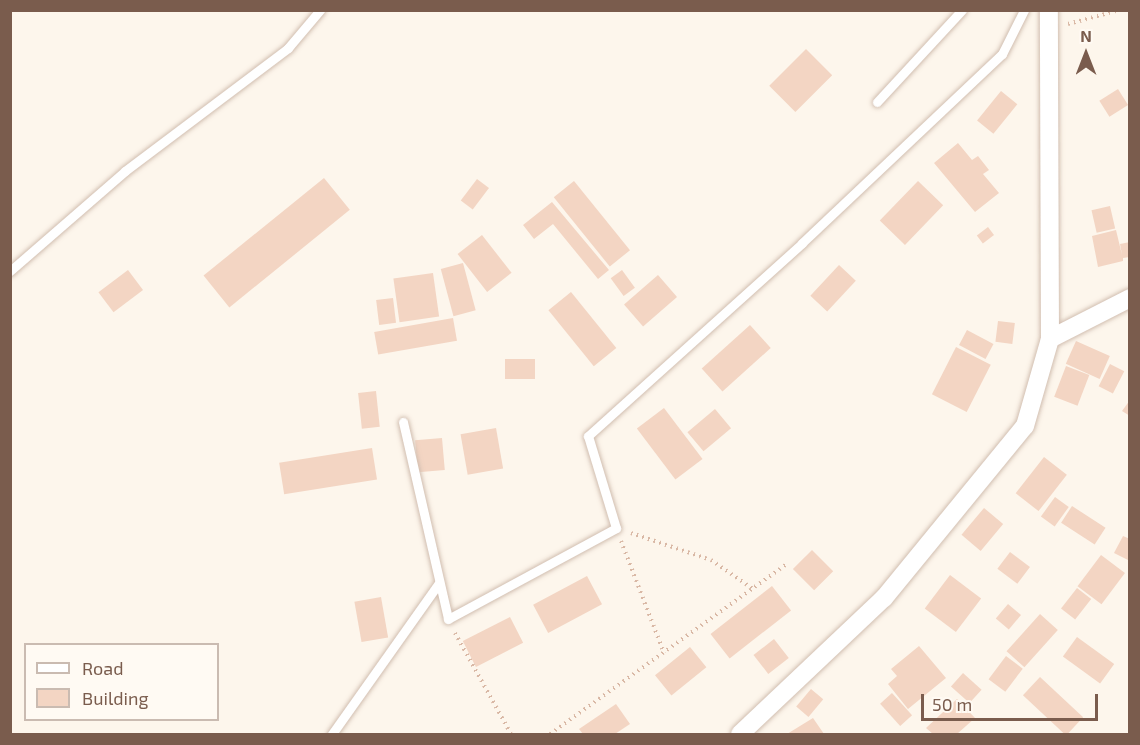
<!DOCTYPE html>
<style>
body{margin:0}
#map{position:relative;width:1140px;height:745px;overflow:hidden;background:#fdf6ec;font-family:"Exo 2",sans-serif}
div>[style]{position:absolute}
.building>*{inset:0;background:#f3d5c3;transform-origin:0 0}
.path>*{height:4px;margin-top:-2px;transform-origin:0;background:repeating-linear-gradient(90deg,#d9b8a5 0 1.5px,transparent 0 6px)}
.roads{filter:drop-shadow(0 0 2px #d1beb0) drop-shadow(0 0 2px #d1beb0)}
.lane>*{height:9px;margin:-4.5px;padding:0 4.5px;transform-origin:4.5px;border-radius:4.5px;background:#fff}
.street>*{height:18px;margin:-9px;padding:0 9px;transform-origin:9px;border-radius:9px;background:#fff}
span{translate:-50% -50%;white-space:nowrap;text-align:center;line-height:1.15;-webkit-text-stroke:4.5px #fffaf3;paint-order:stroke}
.frame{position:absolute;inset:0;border:12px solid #7a5c4d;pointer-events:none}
.legend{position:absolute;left:24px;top:643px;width:195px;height:78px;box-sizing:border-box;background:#fffaf3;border:2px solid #cabbb1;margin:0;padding:8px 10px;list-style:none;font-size:18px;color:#7a5c4d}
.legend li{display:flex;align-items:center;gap:12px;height:30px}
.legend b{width:30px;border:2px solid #cabbb1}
.north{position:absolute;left:1056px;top:24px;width:60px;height:60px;-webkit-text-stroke:4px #fffaf3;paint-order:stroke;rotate:0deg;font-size:16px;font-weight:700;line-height:24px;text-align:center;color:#7a5c4d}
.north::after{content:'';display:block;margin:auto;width:21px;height:27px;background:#7a5c4d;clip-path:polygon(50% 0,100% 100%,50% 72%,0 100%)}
.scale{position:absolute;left:921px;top:694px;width:177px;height:27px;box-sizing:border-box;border:3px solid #7a5c4d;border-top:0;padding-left:8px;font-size:18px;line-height:21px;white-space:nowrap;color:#7a5c4d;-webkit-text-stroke:4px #fffaf3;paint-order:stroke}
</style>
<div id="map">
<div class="building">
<i style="left:806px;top:49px;width:37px;height:52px;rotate:45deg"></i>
<i style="left:1118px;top:89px;width:19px;height:22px;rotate:58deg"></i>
<i style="left:1001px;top:91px;width:21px;height:38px;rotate:39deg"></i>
<i style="clip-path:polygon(958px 143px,972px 160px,978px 156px,989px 170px,983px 174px,999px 193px,975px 212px,934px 163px)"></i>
<i style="left:324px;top:178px;width:41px;height:155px;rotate:51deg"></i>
<i style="left:477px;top:179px;width:15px;height:27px;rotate:37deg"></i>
<i style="left:574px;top:181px;width:89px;height:26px;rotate:51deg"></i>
<i style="left:918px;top:181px;width:35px;height:55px;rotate:44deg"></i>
<i style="clip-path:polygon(552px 202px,609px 270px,598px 279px,553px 224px,534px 239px,523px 225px)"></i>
<i style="left:1110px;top:206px;width:23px;height:19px;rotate:77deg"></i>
<i style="left:988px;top:227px;width:10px;height:14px;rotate:53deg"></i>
<i style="clip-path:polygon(1116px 230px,1122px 255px,1120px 244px,1130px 242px,1130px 257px,1123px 258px,1123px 261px,1098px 267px,1092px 236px)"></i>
<i style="left:482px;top:235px;width:48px;height:31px;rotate:52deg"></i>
<i style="left:463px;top:263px;width:49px;height:23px;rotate:75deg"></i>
<i style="left:839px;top:265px;width:23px;height:42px;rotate:43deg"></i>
<i style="left:128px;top:270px;width:25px;height:37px;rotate:53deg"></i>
<i style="left:622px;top:270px;width:22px;height:14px;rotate:54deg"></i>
<i style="left:433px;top:273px;width:44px;height:40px;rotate:82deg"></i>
<i style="left:658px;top:275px;width:29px;height:45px;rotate:49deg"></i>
<i style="left:571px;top:292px;width:72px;height:29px;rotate:51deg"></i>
<i style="left:393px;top:298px;width:25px;height:17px;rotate:83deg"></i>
<i style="left:453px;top:318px;width:23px;height:80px;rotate:80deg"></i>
<i style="left:998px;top:321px;width:17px;height:21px;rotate:7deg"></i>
<i style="left:750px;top:325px;width:31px;height:65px;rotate:48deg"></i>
<i style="left:967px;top:330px;width:30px;height:17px;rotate:28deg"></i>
<i style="left:1076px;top:341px;width:37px;height:25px;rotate:24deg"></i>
<i style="left:956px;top:347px;width:39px;height:53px;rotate:27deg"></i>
<i style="left:505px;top:359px;width:30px;height:20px"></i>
<i style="left:1110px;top:364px;width:16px;height:25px;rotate:27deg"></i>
<i style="left:1066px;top:366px;width:25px;height:33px;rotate:21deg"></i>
<i style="left:376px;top:391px;width:36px;height:18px;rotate:84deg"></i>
<i style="clip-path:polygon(1130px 400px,1130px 416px,1122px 411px)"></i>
<i style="left:664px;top:408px;width:64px;height:34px;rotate:53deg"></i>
<i style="left:715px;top:409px;width:25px;height:36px;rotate:50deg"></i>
<i style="left:496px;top:428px;width:41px;height:36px;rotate:80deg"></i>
<i style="left:442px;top:438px;width:32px;height:27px;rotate:85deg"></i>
<i style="left:372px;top:448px;width:32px;height:94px;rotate:81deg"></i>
<i style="left:1044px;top:457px;width:29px;height:46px;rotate:38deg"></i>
<i style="left:1055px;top:497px;width:17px;height:24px;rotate:36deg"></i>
<i style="left:1072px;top:506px;width:40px;height:20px;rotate:33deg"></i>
<i style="left:984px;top:508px;width:25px;height:35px;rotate:40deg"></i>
<i style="clip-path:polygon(1123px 536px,1130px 539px,1130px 561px,1114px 553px)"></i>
<i style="left:812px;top:550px;width:30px;height:27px;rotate:45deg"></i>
<i style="left:1010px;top:552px;width:25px;height:21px;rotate:37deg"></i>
<i style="left:1101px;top:555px;width:30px;height:39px;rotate:37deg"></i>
<i style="left:950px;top:575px;width:39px;height:42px;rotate:37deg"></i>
<i style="left:587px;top:576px;width:32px;height:61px;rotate:62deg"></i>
<i style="left:772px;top:586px;width:31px;height:78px;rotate:52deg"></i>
<i style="left:1077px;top:588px;width:18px;height:26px;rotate:38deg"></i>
<i style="left:381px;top:597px;width:41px;height:27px;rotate:80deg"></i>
<i style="left:1008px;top:604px;width:17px;height:19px;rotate:40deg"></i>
<i style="left:1040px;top:614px;width:24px;height:50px;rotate:42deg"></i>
<i style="left:510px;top:617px;width:29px;height:53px;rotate:63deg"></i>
<i style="left:1077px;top:637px;width:46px;height:24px;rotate:36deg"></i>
<i style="left:774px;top:639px;width:24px;height:26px;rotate:52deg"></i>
<i style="clip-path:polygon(919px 646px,946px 678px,908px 709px,888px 684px,897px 676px,891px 669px)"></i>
<i style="left:690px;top:647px;width:26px;height:45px;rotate:51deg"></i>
<i style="left:1006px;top:656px;width:21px;height:29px;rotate:37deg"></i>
<i style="left:963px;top:673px;width:25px;height:18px;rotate:42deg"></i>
<i style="left:1040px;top:677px;width:59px;height:25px;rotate:43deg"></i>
<i style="left:811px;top:689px;width:16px;height:23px;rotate:40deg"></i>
<i style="left:892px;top:693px;width:30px;height:16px;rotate:48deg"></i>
<i style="clip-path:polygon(957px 699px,975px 718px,957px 734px,933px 734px,926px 728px)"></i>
<i style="clip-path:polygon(616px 704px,630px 724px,615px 734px,583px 734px,579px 729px)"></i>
<i style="clip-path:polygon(813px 718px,824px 734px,787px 734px)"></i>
</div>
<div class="path">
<i style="left:1068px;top:24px;width:54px;rotate:-15.1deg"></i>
<i style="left:631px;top:533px;width:84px;rotate:18.6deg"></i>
<i style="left:711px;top:560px;width:51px;rotate:34.6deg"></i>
<i style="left:621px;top:541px;width:120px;rotate:69deg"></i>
<i style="left:455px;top:633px;width:115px;rotate:61deg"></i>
<i style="left:550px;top:734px;width:293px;rotate:-35.7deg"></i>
</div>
<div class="roads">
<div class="lane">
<i style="left:877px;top:102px;width:125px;rotate:-47.3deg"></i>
<i style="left:10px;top:271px;width:152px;rotate:-41deg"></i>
<i style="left:125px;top:171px;width:204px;rotate:-37deg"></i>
<i style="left:288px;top:48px;width:50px;rotate:-49.9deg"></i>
<i style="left:403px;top:422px;width:202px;rotate:77.1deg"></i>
<i style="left:448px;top:619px;width:191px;rotate:-28.4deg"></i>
<i style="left:616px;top:528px;width:96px;rotate:-106.9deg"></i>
<i style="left:588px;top:436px;width:288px;rotate:-42deg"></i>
<i style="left:802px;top:243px;width:275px;rotate:-43.4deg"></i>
<i style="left:1002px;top:54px;width:49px;rotate:-63.4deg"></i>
<i style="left:332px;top:734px;width:185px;rotate:-54.7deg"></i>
</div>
<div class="street">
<i style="left:1050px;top:339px;width:90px;rotate:-27.1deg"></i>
<i style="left:740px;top:734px;width:198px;rotate:-43.4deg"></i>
<i style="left:884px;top:598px;width:222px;rotate:-50.7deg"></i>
<i style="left:1025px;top:426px;width:91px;rotate:-74deg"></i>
<i style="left:1050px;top:339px;width:329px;rotate:-90.2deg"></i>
</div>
</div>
<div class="frame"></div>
<ul class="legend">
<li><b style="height:8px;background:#fff"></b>Road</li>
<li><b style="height:16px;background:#f3d5c3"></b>Building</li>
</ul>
<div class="north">N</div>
<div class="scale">50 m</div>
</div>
